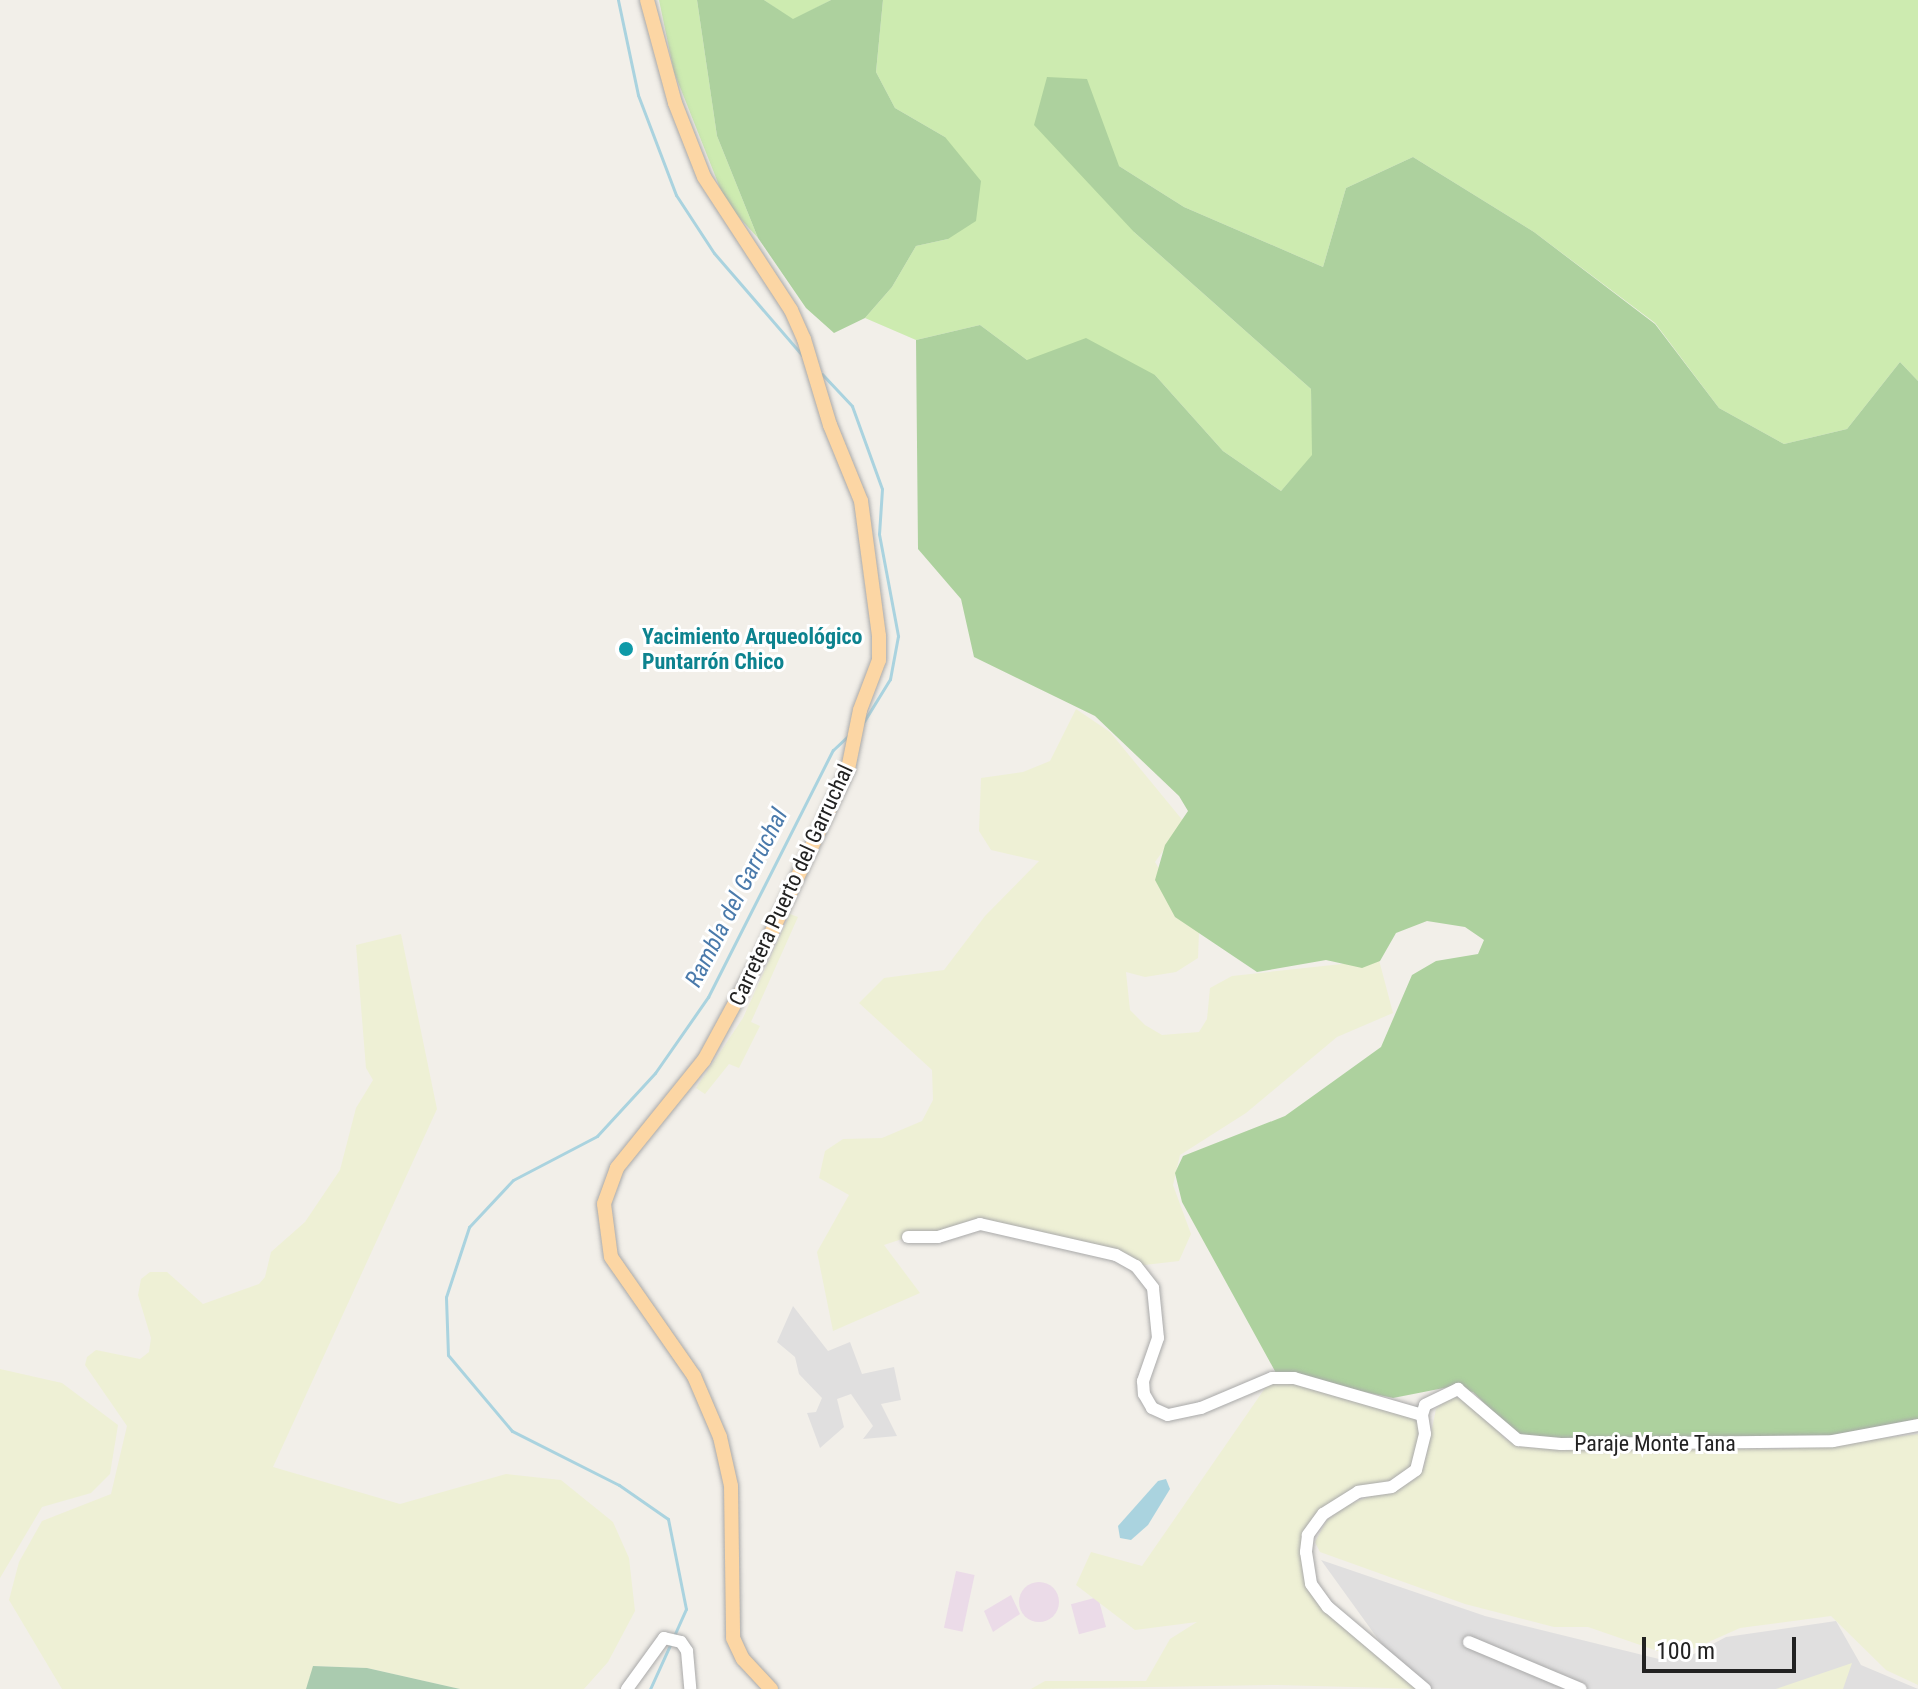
<!DOCTYPE html>
<meta charset="utf-8">
<style>
body{margin:0}
#map{position:relative;width:1918px;height:1689px;overflow:hidden;background:#f2efe9;font-family:"Roboto Condensed",sans-serif}
div>[style]{position:absolute}
.residential>*{inset:0;background:#e0dfdf}
.industrial>*{inset:0;background:#ebdbe8;transform-origin:0 0}
.round{border-radius:50%}
.farmland>*{inset:0;background:#eef0d5}
.grass>*{inset:0;background:#cdebb0}
.forest>*{inset:0;background:#add19e}
.cemetery>*{inset:0;background:#aacbaf}
.water>*{inset:0;background:#aad3df}
.stream>*{height:3px;margin:-1.5px;padding:0 1.5px;transform-origin:1.5px;border-radius:1.5px;background:#aad3df}
.roads{filter:drop-shadow(0 0 2px #a9a9a9) drop-shadow(0 0 2px #a9a9a9)}
.minor>*{height:12px;margin:-6px;padding:0 6px;transform-origin:6px;border-radius:6px;background:#fff}
.major>*{height:14px;margin:-7px;padding:0 7px;transform-origin:7px;border-radius:7px;background:#fcd6a4}
.dots>*{width:22px;height:22px;translate:-50% -50%;box-sizing:border-box;border:4px solid #fff;border-radius:50%}
span{translate:-50% -50%;white-space:nowrap;text-align:center;line-height:1.15;-webkit-text-stroke:6px #fff;paint-order:stroke}
.culture-label{font-size:22px;color:#0d838f;font-weight:700}
.left{translate:0 -50%;text-align:left}
.street-label{font-size:22px;color:#222}
.water-label{font-size:24px;color:#4a7aab;font-style:italic}
.scale{position:absolute;left:1642px;top:1637px;width:154px;height:36px;box-sizing:border-box;border:4px solid #222;border-top:0;padding-left:10px;font-size:24px;line-height:28px;white-space:nowrap;color:#222;-webkit-text-stroke:6px #fff;paint-order:stroke}
</style>
<div id="map">
<div class="residential">
<i style="clip-path:polygon(793px 1306px,828px 1351px,850px 1342px,862px 1374px,894px 1367px,901px 1400px,881px 1404px,897px 1436px,863px 1439px,873px 1426px,851px 1394px,837px 1399px,844px 1427px,820px 1448px,807px 1413px,816px 1412px,822px 1398px,799px 1374px,795px 1357px,777px 1342px)"></i>
<i style="clip-path:polygon(1321px 1560px,1485px 1616px,1659px 1659px,1690px 1656px,1726px 1637px,1836px 1621px,1861px 1665px,1918px 1689px,1414px 1689px)"></i>
</div>
<div class="industrial">
<i style="left:956px;top:1571px;width:19px;height:58px;rotate:12deg"></i>
<i class="round" style="left:1019px;top:1582px;width:40px;height:40px"></i>
<i style="clip-path:polygon(1011px 1595px,1020px 1614px,993px 1632px,984px 1611px)"></i>
<i style="left:1098px;top:1597px;width:31px;height:28px;rotate:75deg"></i>
</div>
<div class="farmland">
<i style="clip-path:polygon(1076px 709px,1110px 732px,1184px 822px,1155px 862px,1199px 932px,1198px 958px,1176px 972px,1145px 977px,1126px 972px,1130px 1010px,1145px 1025px,1162px 1035px,1199px 1032px,1207px 1019px,1210px 988px,1232px 976px,1379px 960px,1393px 1013px,1337px 1037px,1246px 1113px,1180px 1155px,1173px 1185px,1191px 1234px,1179px 1261px,1136px 1266px,981px 1224px,908px 1237px,884px 1245px,920px 1293px,833px 1331px,817px 1252px,849px 1195px,819px 1178px,825px 1151px,843px 1139px,882px 1138px,922px 1121px,933px 1100px,932px 1070px,859px 1003px,884px 978px,944px 970px,985px 916px,1039px 861px,991px 850px,979px 831px,981px 778px,1023px 772px,1050px 761px)"></i>
<i style="clip-path:polygon(790px 914px,798px 917px,751px 1022px,760px 1026px,739px 1068px,729px 1064px,705px 1094px,696px 1088px,743px 1018px)"></i>
<i style="clip-path:polygon(401px 934px,437px 1109px,273px 1467px,400px 1504px,506px 1474px,561px 1480px,613px 1522px,629px 1558px,635px 1611px,608px 1662px,584px 1689px,460px 1689px,367px 1668px,314px 1666px,306px 1689px,62px 1689px,9px 1600px,19px 1562px,42px 1521px,111px 1494px,127px 1426px,85px 1365px,87px 1357px,96px 1350px,140px 1359px,149px 1352px,151px 1338px,138px 1295px,141px 1279px,150px 1272px,167px 1272px,203px 1304px,259px 1284px,265px 1277px,271px 1252px,305px 1222px,340px 1170px,356px 1108px,373px 1080px,366px 1068px,356px 945px)"></i>
<i style="clip-path:polygon(0 1369px,62px 1383px,118px 1425px,110px 1474px,91px 1493px,42px 1507px,0 1578px)"></i>
<i style="clip-path:polygon(1272px 1378px,1422px 1415px,1416px 1470px,1392px 1487px,1358px 1492px,1324px 1514px,1308px 1535px,1311px 1584px,1425px 1689px,1277px 1685px,1031px 1689px,1045px 1681px,1146px 1681px,1170px 1639px,1197px 1622px,1135px 1630px,1076px 1585px,1091px 1552px,1142px 1566px)"></i>
<i style="clip-path:polygon(1450px 1396px,1472px 1401px,1505px 1439px,1532px 1448px,1787px 1449px,1918px 1434px,1918px 1685px,1886px 1670px,1831px 1616px,1740px 1628px,1675px 1657px,1588px 1627px,1554px 1627px,1465px 1604px,1320px 1552px,1315px 1542px,1327px 1520px,1347px 1505px,1414px 1480px,1424px 1467px,1436px 1409px)"></i>
<i style="clip-path:polygon(1852px 1663px,1843px 1689px,1776px 1689px)"></i>
</div>
<div class="grass">
<i style="clip-path:polygon(659px 0,697px 0,717px 136px,758px 238px,726px 203px,674px 72px)"></i>
<i style="clip-path:polygon(764px 0,831px 0,793px 20px)"></i>
<i style="clip-path:polygon(883px 0,1918px 0,1918px 381px,1900px 362px,1847px 429px,1784px 444px,1719px 408px,1655px 323px,1534px 232px,1413px 157px,1346px 188px,1323px 267px,1184px 207px,1119px 166px,1134px 232px,1311px 389px,1313px 455px,1281px 491px,1223px 451px,1155px 375px,1027px 360px,980px 325px,916px 340px,865px 318px,892px 287px,916px 246px,948px 239px,945px 137px,895px 108px,876px 72px)"></i>
</div>
<div class="forest">
<i style="clip-path:polygon(697px 0,764px 0,793px 19px,831px 0,883px 0,876px 72px,895px 108px,945px 137px,981px 181px,976px 221px,948px 239px,916px 246px,892px 287px,865px 318px,834px 333px,806px 308px,758px 238px,717px 136px)"></i>
<i style="clip-path:polygon(1047px 77px,1087px 79px,1119px 166px,1184px 207px,1323px 267px,1346px 188px,1413px 157px,1534px 232px,1655px 324px,1719px 408px,1784px 444px,1847px 429px,1900px 362px,1918px 381px,1918px 1420px,1835px 1437px,1771px 1441px,1533px 1439px,1515px 1433px,1473px 1392px,1449px 1387px,1393px 1398px,1276px 1373px,1182px 1202px,1175px 1173px,1183px 1156px,1285px 1116px,1331px 1083px,1381px 1047px,1412px 975px,1436px 961px,1478px 954px,1484px 940px,1465px 927px,1427px 921px,1396px 933px,1380px 961px,1362px 968px,1326px 960px,1257px 972px,1175px 917px,1155px 880px,1165px 845px,1188px 811px,1179px 796px,1095px 716px,974px 657px,961px 599px,918px 549px,916px 340px,980px 325px,1027px 360px,1086px 338px,1155px 375px,1223px 451px,1281px 491px,1312px 455px,1311px 389px,1134px 232px,1034px 125px)"></i>
</div>
<div class="cemetery">
<i style="clip-path:polygon(313px 1666px,367px 1668px,460px 1689px,306px 1689px)"></i>
</div>
<div class="water">
<i style="clip-path:polygon(1166px 1479px,1170px 1489px,1148px 1525px,1131px 1540px,1120px 1538px,1118px 1526px,1158px 1481px)"></i>
</div>
<div class="stream">
<i style="left:618px;top:0;width:97px;rotate:78.1deg"></i>
<i style="left:638px;top:95px;width:107px;rotate:69.2deg"></i>
<i style="left:676px;top:195px;width:69px;rotate:56.8deg"></i>
<i style="left:714px;top:253px;width:135px;rotate:49.2deg"></i>
<i style="left:822px;top:374px;width:44px;rotate:46.8deg"></i>
<i style="left:852px;top:406px;width:88px;rotate:70.1deg"></i>
<i style="left:882px;top:489px;width:45px;rotate:93.8deg"></i>
<i style="left:879px;top:534px;width:104px;rotate:79.4deg"></i>
<i style="left:898px;top:636px;width:44px;rotate:100.5deg"></i>
<i style="left:890px;top:679px;width:52px;rotate:121.5deg"></i>
<i style="left:673px;top:1638px;width:32px;rotate:-66deg"></i>
<i style="left:686px;top:1609px;width:92px;rotate:-101.3deg"></i>
<i style="left:668px;top:1519px;width:60px;rotate:-145.2deg"></i>
<i style="left:619px;top:1485px;width:120px;rotate:-153.2deg"></i>
<i style="left:512px;top:1431px;width:99px;rotate:-130.1deg"></i>
<i style="left:448px;top:1355px;width:58px;rotate:-92deg"></i>
<i style="left:446px;top:1297px;width:74px;rotate:-71.8deg"></i>
<i style="left:469px;top:1227px;width:64px;rotate:-46.9deg"></i>
<i style="left:513px;top:1180px;width:95px;rotate:-27.6deg"></i>
<i style="left:597px;top:1136px;width:86px;rotate:-47.4deg"></i>
<i style="left:655px;top:1073px;width:93px;rotate:-55.1deg"></i>
<i style="left:708px;top:997px;width:277px;rotate:-63.2deg"></i>
<i style="left:833px;top:750px;width:21px;rotate:-43deg"></i>
<i style="left:650px;top:1689px;width:48px;rotate:-65.6deg"></i>
</div>
<div class="roads">
<div class="minor">
<i style="left:908px;top:1237px;width:30px"></i>
<i style="left:938px;top:1237px;width:44px;rotate:-17.2deg"></i>
<i style="left:980px;top:1224px;width:139px;rotate:12.8deg"></i>
<i style="left:1116px;top:1255px;width:23px;rotate:29deg"></i>
<i style="left:1136px;top:1266px;width:28px;rotate:52deg"></i>
<i style="left:1153px;top:1288px;width:50px;rotate:84.3deg"></i>
<i style="left:1158px;top:1338px;width:46px;rotate:109.2deg"></i>
<i style="left:1143px;top:1381px;width:13px;rotate:86deg"></i>
<i style="left:1144px;top:1394px;width:16px;rotate:60deg"></i>
<i style="left:1152px;top:1408px;width:17px;rotate:24deg"></i>
<i style="left:1168px;top:1415px;width:34px;rotate:-12deg"></i>
<i style="left:1201px;top:1408px;width:77px;rotate:-22.9deg"></i>
<i style="left:1272px;top:1378px;width:22px"></i>
<i style="left:1294px;top:1378px;width:133px;rotate:16.1deg"></i>
<i style="left:1422px;top:1415px;width:10px;rotate:-73deg"></i>
<i style="left:1425px;top:1405px;width:37px;rotate:-26deg"></i>
<i style="left:1458px;top:1389px;width:79px;rotate:40.4deg"></i>
<i style="left:1518px;top:1440px;width:43px;rotate:5.3deg"></i>
<i style="left:1561px;top:1444px;width:272px;rotate:-0.6deg"></i>
<i style="left:1833px;top:1441px;width:86px;rotate:-10.7deg"></i>
<i style="left:1422px;top:1415px;width:19px;rotate:81deg"></i>
<i style="left:1425px;top:1434px;width:37px;rotate:104deg"></i>
<i style="left:1416px;top:1470px;width:29px;rotate:145deg"></i>
<i style="left:1392px;top:1487px;width:34px;rotate:172deg"></i>
<i style="left:1358px;top:1492px;width:41px;rotate:147.8deg"></i>
<i style="left:1323px;top:1514px;width:26px;rotate:126deg"></i>
<i style="left:1308px;top:1535px;width:17px;rotate:97deg"></i>
<i style="left:1306px;top:1552px;width:32px;rotate:81deg"></i>
<i style="left:1311px;top:1584px;width:29px;rotate:54deg"></i>
<i style="left:1328px;top:1607px;width:127px;rotate:40.2deg"></i>
<i style="left:1469px;top:1642px;width:121px;rotate:22.8deg"></i>
<i style="left:627px;top:1689px;width:63px;rotate:-54deg"></i>
<i style="left:664px;top:1638px;width:17px;rotate:13deg"></i>
<i style="left:681px;top:1642px;width:11px;rotate:56deg"></i>
<i style="left:687px;top:1651px;width:38px;rotate:85deg"></i>
</div>
<div class="major">
<i style="left:647px;top:0;width:107px;rotate:74.8deg"></i>
<i style="left:675px;top:103px;width:79px;rotate:68.6deg"></i>
<i style="left:704px;top:177px;width:159px;rotate:56.8deg"></i>
<i style="left:791px;top:310px;width:32px;rotate:66deg"></i>
<i style="left:804px;top:339px;width:90px;rotate:73.2deg"></i>
<i style="left:830px;top:425px;width:82px;rotate:67.8deg"></i>
<i style="left:861px;top:501px;width:136px;rotate:82.4deg"></i>
<i style="left:879px;top:636px;width:24px;rotate:90deg"></i>
<i style="left:879px;top:660px;width:53px;rotate:110.8deg"></i>
<i style="left:860px;top:710px;width:60px;rotate:101.5deg"></i>
<i style="left:848px;top:769px;width:208px;rotate:115.1deg"></i>
<i style="left:760px;top:957px;width:117px;rotate:118.5deg"></i>
<i style="left:704px;top:1060px;width:139px;rotate:128.9deg"></i>
<i style="left:617px;top:1168px;width:38px;rotate:110deg"></i>
<i style="left:604px;top:1204px;width:53px;rotate:82.5deg"></i>
<i style="left:611px;top:1257px;width:145px;rotate:55.1deg"></i>
<i style="left:694px;top:1376px;width:66px;rotate:66.9deg"></i>
<i style="left:720px;top:1437px;width:50px;rotate:77.3deg"></i>
<i style="left:731px;top:1486px;width:152px;rotate:89.2deg"></i>
<i style="left:733px;top:1638px;width:23px;rotate:65deg"></i>
<i style="left:743px;top:1659px;width:41px;rotate:47deg"></i>
</div>
</div>
<div class="dots">
<i style="left:626px;top:649px;background:#0f9aa8"></i>
</div>
<div class="culture-label">
<span class="left" style="left:642px;top:649px">Yacimiento Arqueológico<br>Puntarrón Chico</span>
</div>
<div class="street-label">
<span style="left:791px;top:885px;rotate:-65deg">Carretera Puerto del Garruchal</span>
<span style="left:1655px;top:1444px">Paraje Monte Tana</span>
</div>
<div class="water-label">
<span style="left:737px;top:898px;rotate:-63deg">Rambla del Garruchal</span>
</div>
<div class="scale">100 m</div>
</div>
